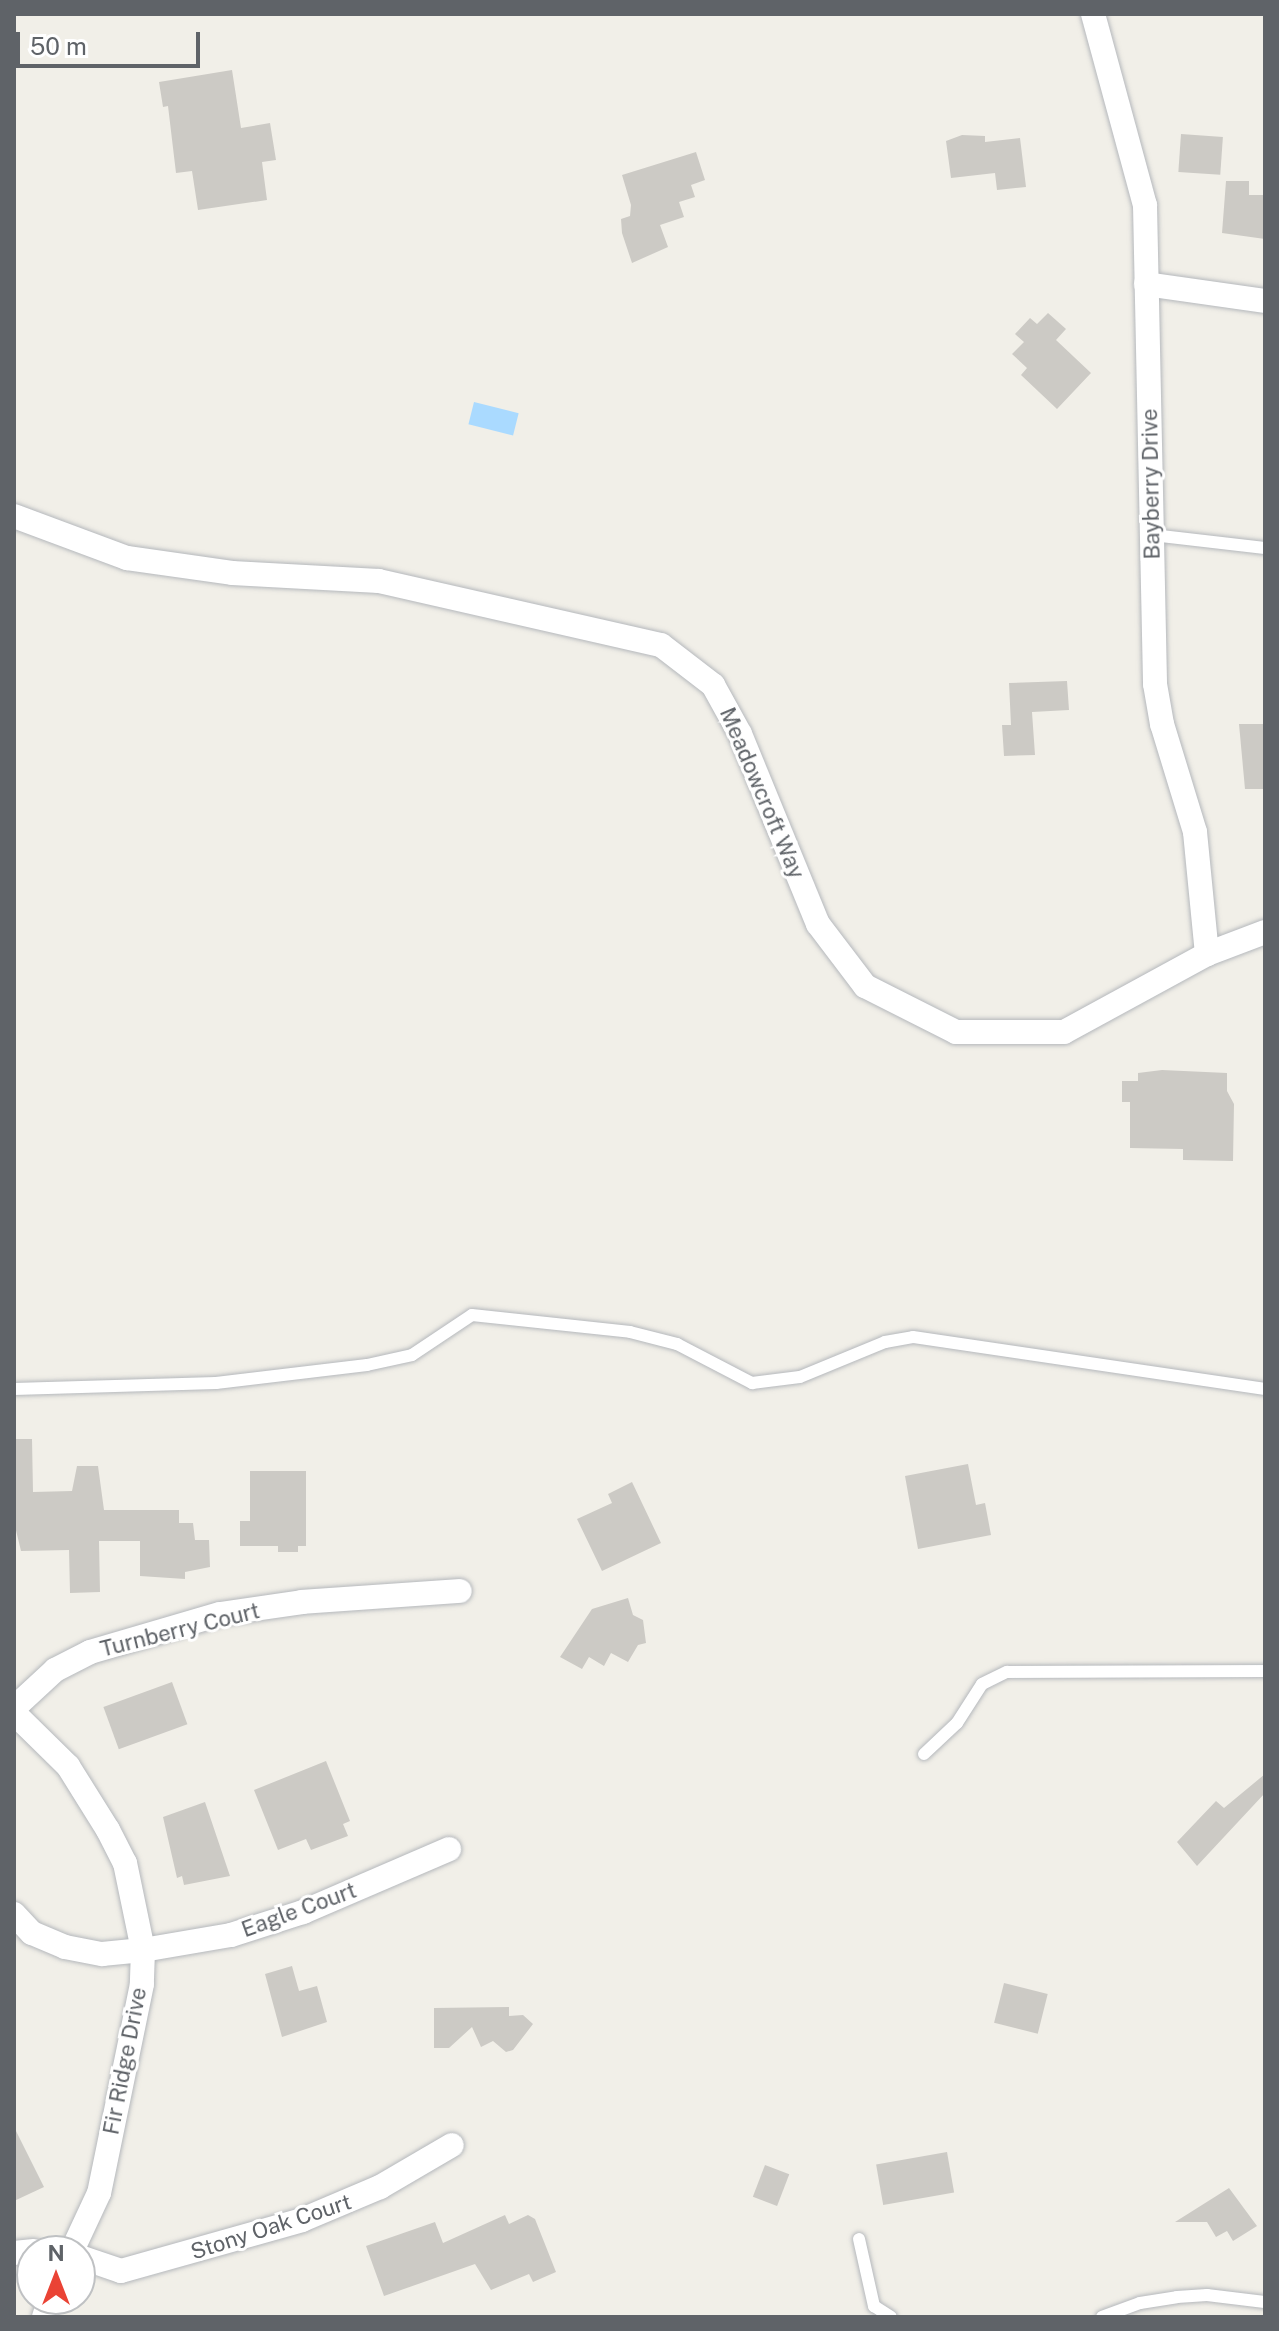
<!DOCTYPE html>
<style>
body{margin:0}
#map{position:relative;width:1279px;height:2331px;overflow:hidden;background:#f1efe8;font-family:"Public Sans",sans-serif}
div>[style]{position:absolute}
.water>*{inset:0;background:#aadaff;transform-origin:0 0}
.building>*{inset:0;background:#cccac5;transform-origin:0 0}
.roads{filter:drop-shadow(0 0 2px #b5b8bc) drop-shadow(0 0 2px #b5b8bc)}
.service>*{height:12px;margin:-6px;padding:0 6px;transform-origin:6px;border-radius:6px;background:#fff}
.minor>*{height:24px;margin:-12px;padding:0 12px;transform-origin:12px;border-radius:12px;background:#fff}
span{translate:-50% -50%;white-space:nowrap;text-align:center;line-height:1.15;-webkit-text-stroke:6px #fff;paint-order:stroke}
.street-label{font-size:22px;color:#5f6368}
.frame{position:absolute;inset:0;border:16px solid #5f6368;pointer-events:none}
.north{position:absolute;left:16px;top:2235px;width:80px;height:80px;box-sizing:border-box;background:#fff;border:2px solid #bfc1c3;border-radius:50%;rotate:0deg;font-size:22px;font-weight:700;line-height:32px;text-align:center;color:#5f6368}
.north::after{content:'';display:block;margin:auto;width:28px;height:36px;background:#ea4335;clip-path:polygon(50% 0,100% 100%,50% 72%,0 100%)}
.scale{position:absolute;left:16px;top:32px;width:184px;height:36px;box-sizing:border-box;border:4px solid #5f6368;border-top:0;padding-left:10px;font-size:24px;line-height:28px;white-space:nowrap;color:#5f6368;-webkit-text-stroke:6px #fff;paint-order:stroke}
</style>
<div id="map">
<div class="water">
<i style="left:474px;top:402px;width:46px;height:23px;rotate:14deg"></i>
</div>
<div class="building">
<i style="clip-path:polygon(232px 70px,241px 128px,270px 123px,276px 160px,262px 162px,267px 200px,198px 210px,192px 171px,176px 173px,168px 106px,163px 107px,159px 82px)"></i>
<i style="left:1181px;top:134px;width:42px;height:38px;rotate:4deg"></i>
<i style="clip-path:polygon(962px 135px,985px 136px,985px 142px,1020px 138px,1026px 187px,997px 190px,995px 173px,951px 178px,946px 141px)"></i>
<i style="clip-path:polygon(696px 152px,705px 180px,691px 185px,695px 197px,679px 202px,684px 217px,660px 225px,668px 247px,632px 263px,622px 233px,621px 219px,630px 216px,631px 205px,622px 175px)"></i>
<i style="clip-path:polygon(1226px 181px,1249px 181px,1249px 195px,1265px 195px,1265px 239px,1222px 233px)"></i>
<i style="clip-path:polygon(1048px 313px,1066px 329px,1056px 340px,1091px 373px,1057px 409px,1021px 375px,1027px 368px,1012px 354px,1024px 342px,1015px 334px,1030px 318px,1037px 324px)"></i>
<i style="clip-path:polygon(1067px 681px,1069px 710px,1032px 712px,1035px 755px,1004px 756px,1002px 725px,1011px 725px,1009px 683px)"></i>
<i style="clip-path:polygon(1239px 724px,1265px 724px,1265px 789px,1245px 789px)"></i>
<i style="clip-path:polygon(1162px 1070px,1227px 1073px,1227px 1091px,1234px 1104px,1233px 1161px,1183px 1160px,1183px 1149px,1130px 1148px,1130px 1102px,1122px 1102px,1122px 1081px,1138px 1081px,1138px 1073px)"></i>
<i style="clip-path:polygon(14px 1439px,32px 1439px,33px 1492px,72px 1491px,77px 1466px,98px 1466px,104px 1510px,179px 1510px,179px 1523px,193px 1523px,195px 1540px,209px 1540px,210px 1567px,185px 1572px,185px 1579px,140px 1576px,140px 1541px,99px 1541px,100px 1592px,70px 1593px,69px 1550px,21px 1551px,14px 1522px)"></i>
<i style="clip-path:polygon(968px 1464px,976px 1505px,985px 1503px,991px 1535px,918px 1549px,905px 1476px)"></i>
<i style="clip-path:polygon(250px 1471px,306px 1471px,306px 1546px,298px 1546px,298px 1552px,278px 1552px,278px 1546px,240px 1546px,240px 1521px,250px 1521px)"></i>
<i style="clip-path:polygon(632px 1482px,661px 1543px,602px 1571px,577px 1519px,612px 1503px,608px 1494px)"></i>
<i style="clip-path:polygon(628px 1598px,633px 1615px,643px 1620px,646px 1643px,638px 1645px,628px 1662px,611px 1653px,604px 1666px,589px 1657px,582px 1669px,560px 1657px,592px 1609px)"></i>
<i style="left:172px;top:1682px;width:45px;height:73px;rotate:70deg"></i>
<i style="clip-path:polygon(326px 1761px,350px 1821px,343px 1824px,348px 1836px,311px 1850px,306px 1839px,278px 1850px,254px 1790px)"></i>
<i style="clip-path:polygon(1265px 1774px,1265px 1793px,1197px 1866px,1177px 1842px,1216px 1801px,1224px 1808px)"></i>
<i style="clip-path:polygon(205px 1802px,230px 1876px,184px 1885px,182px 1876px,177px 1878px,163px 1817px)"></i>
<i style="clip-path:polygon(292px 1966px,299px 1991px,317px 1986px,327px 2022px,282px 2037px,265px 1974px)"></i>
<i style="left:1004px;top:1983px;width:45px;height:41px;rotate:14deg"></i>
<i style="clip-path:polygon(509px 2007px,509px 2016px,523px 2015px,533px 2024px,513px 2050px,506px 2052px,493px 2041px,481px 2047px,472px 2027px,449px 2048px,434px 2048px,434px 2008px)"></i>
<i style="clip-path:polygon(14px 2127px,44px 2187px,14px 2201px)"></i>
<i style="left:947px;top:2152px;width:41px;height:72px;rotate:80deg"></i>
<i style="left:765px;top:2165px;width:26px;height:34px;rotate:21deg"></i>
<i style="clip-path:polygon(1229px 2188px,1257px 2226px,1233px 2241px,1227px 2231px,1216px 2237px,1207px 2222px,1175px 2222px)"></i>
<i style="clip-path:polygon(505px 2215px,509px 2224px,528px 2215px,535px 2219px,556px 2272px,533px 2282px,529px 2274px,491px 2290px,475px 2264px,384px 2296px,366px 2246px,435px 2222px,443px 2243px)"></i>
</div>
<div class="roads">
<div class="service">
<i style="left:1152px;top:535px;width:114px;rotate:6.6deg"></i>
<i style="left:14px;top:1389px;width:202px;rotate:-1.7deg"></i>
<i style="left:216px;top:1383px;width:152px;rotate:-6.8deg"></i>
<i style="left:367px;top:1365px;width:46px;rotate:-12.5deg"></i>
<i style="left:412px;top:1355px;width:72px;rotate:-33.7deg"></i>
<i style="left:472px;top:1315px;width:159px;rotate:6.1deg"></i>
<i style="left:630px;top:1332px;width:49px;rotate:14.3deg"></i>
<i style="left:677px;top:1344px;width:85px;rotate:27.5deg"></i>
<i style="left:752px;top:1383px;width:48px;rotate:-7.1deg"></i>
<i style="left:800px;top:1377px;width:92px;rotate:-22.4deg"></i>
<i style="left:885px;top:1342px;width:28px;rotate:-10deg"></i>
<i style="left:913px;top:1337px;width:356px;rotate:8.4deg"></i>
<i style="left:924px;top:1754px;width:45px;rotate:-43.2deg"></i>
<i style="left:957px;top:1723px;width:46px;rotate:-57.3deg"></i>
<i style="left:982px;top:1684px;width:28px;rotate:-26deg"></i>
<i style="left:1007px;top:1672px;width:258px;rotate:-0.2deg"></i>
<i style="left:859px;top:2239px;width:69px;rotate:77.4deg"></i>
<i style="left:874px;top:2306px;width:20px;rotate:33deg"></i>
<i style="left:1102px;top:2317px;width:40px;rotate:-20.2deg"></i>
<i style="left:1140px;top:2303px;width:37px;rotate:-9deg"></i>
<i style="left:1177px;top:2297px;width:30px;rotate:-4deg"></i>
<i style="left:1207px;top:2295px;width:58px;rotate:6.9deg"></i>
</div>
<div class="minor">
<i style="left:1093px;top:14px;width:198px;rotate:74.8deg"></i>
<i style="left:1145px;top:205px;width:479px;rotate:88.8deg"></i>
<i style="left:1155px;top:684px;width:41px;rotate:80.1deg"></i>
<i style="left:1162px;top:724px;width:113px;rotate:73deg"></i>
<i style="left:1195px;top:832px;width:123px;rotate:84.4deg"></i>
<i style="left:1146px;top:284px;width:120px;rotate:8.1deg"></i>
<i style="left:14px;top:516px;width:121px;rotate:20.4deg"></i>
<i style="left:127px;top:558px;width:106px;rotate:8.1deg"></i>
<i style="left:232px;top:573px;width:147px;rotate:3.1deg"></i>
<i style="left:379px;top:581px;width:289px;rotate:12.8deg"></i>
<i style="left:661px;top:645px;width:66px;rotate:37.6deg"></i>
<i style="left:713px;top:685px;width:56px;rotate:61.1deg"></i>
<i style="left:740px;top:734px;width:205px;rotate:67.7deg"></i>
<i style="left:818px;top:924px;width:78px;rotate:52.8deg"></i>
<i style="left:865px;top:986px;width:102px;rotate:26.8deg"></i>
<i style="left:956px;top:1032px;width:108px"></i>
<i style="left:1064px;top:1032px;width:163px;rotate:-28.6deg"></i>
<i style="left:1207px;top:954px;width:62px;rotate:-20.8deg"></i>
<i style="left:14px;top:1708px;width:56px;rotate:-42.8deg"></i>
<i style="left:55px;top:1670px;width:39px;rotate:-27deg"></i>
<i style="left:90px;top:1652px;width:135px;rotate:-16.3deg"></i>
<i style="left:220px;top:1614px;width:83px;rotate:-8.3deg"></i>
<i style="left:302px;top:1602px;width:158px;rotate:-4deg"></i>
<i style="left:14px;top:1713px;width:76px;rotate:44.5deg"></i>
<i style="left:68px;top:1766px;width:75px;rotate:58deg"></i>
<i style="left:108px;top:1830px;width:37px;rotate:63deg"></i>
<i style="left:125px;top:1863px;width:89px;rotate:78.3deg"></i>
<i style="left:143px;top:1950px;width:34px;rotate:92deg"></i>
<i style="left:142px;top:1984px;width:213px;rotate:101.6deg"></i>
<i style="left:99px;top:2193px;width:64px;rotate:115deg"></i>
<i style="left:14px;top:1914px;width:26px;rotate:47deg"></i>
<i style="left:32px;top:1933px;width:36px;rotate:23deg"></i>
<i style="left:65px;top:1947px;width:38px;rotate:11deg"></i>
<i style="left:102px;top:1954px;width:41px;rotate:-5.6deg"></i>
<i style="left:143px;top:1950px;width:89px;rotate:-9.7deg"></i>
<i style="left:231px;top:1935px;width:76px;rotate:-17.7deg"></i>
<i style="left:303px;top:1912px;width:159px;rotate:-23.3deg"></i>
<i style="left:14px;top:2253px;width:20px;rotate:-6deg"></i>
<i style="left:80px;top:2257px;width:43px;rotate:18.9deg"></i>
<i style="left:121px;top:2271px;width:188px;rotate:-15.7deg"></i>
<i style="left:302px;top:2220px;width:85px;rotate:-22.9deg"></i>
<i style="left:380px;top:2187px;width:83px;rotate:-30.3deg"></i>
<i style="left:44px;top:2317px;width:19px;rotate:-72deg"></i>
</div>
</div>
<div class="street-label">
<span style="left:1151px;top:484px;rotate:-91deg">Bayberry Drive</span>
<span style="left:762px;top:793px;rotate:67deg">Meadowcroft Way</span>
<span style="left:180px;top:1630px;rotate:-14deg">Turnberry Court</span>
<span style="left:299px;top:1910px;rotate:-20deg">Eagle Court</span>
<span style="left:125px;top:2061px;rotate:-79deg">Fir Ridge Drive</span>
<span style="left:271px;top:2227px;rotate:-18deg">Stony Oak Court</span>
</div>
<div class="frame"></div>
<div class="north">N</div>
<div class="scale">50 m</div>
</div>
